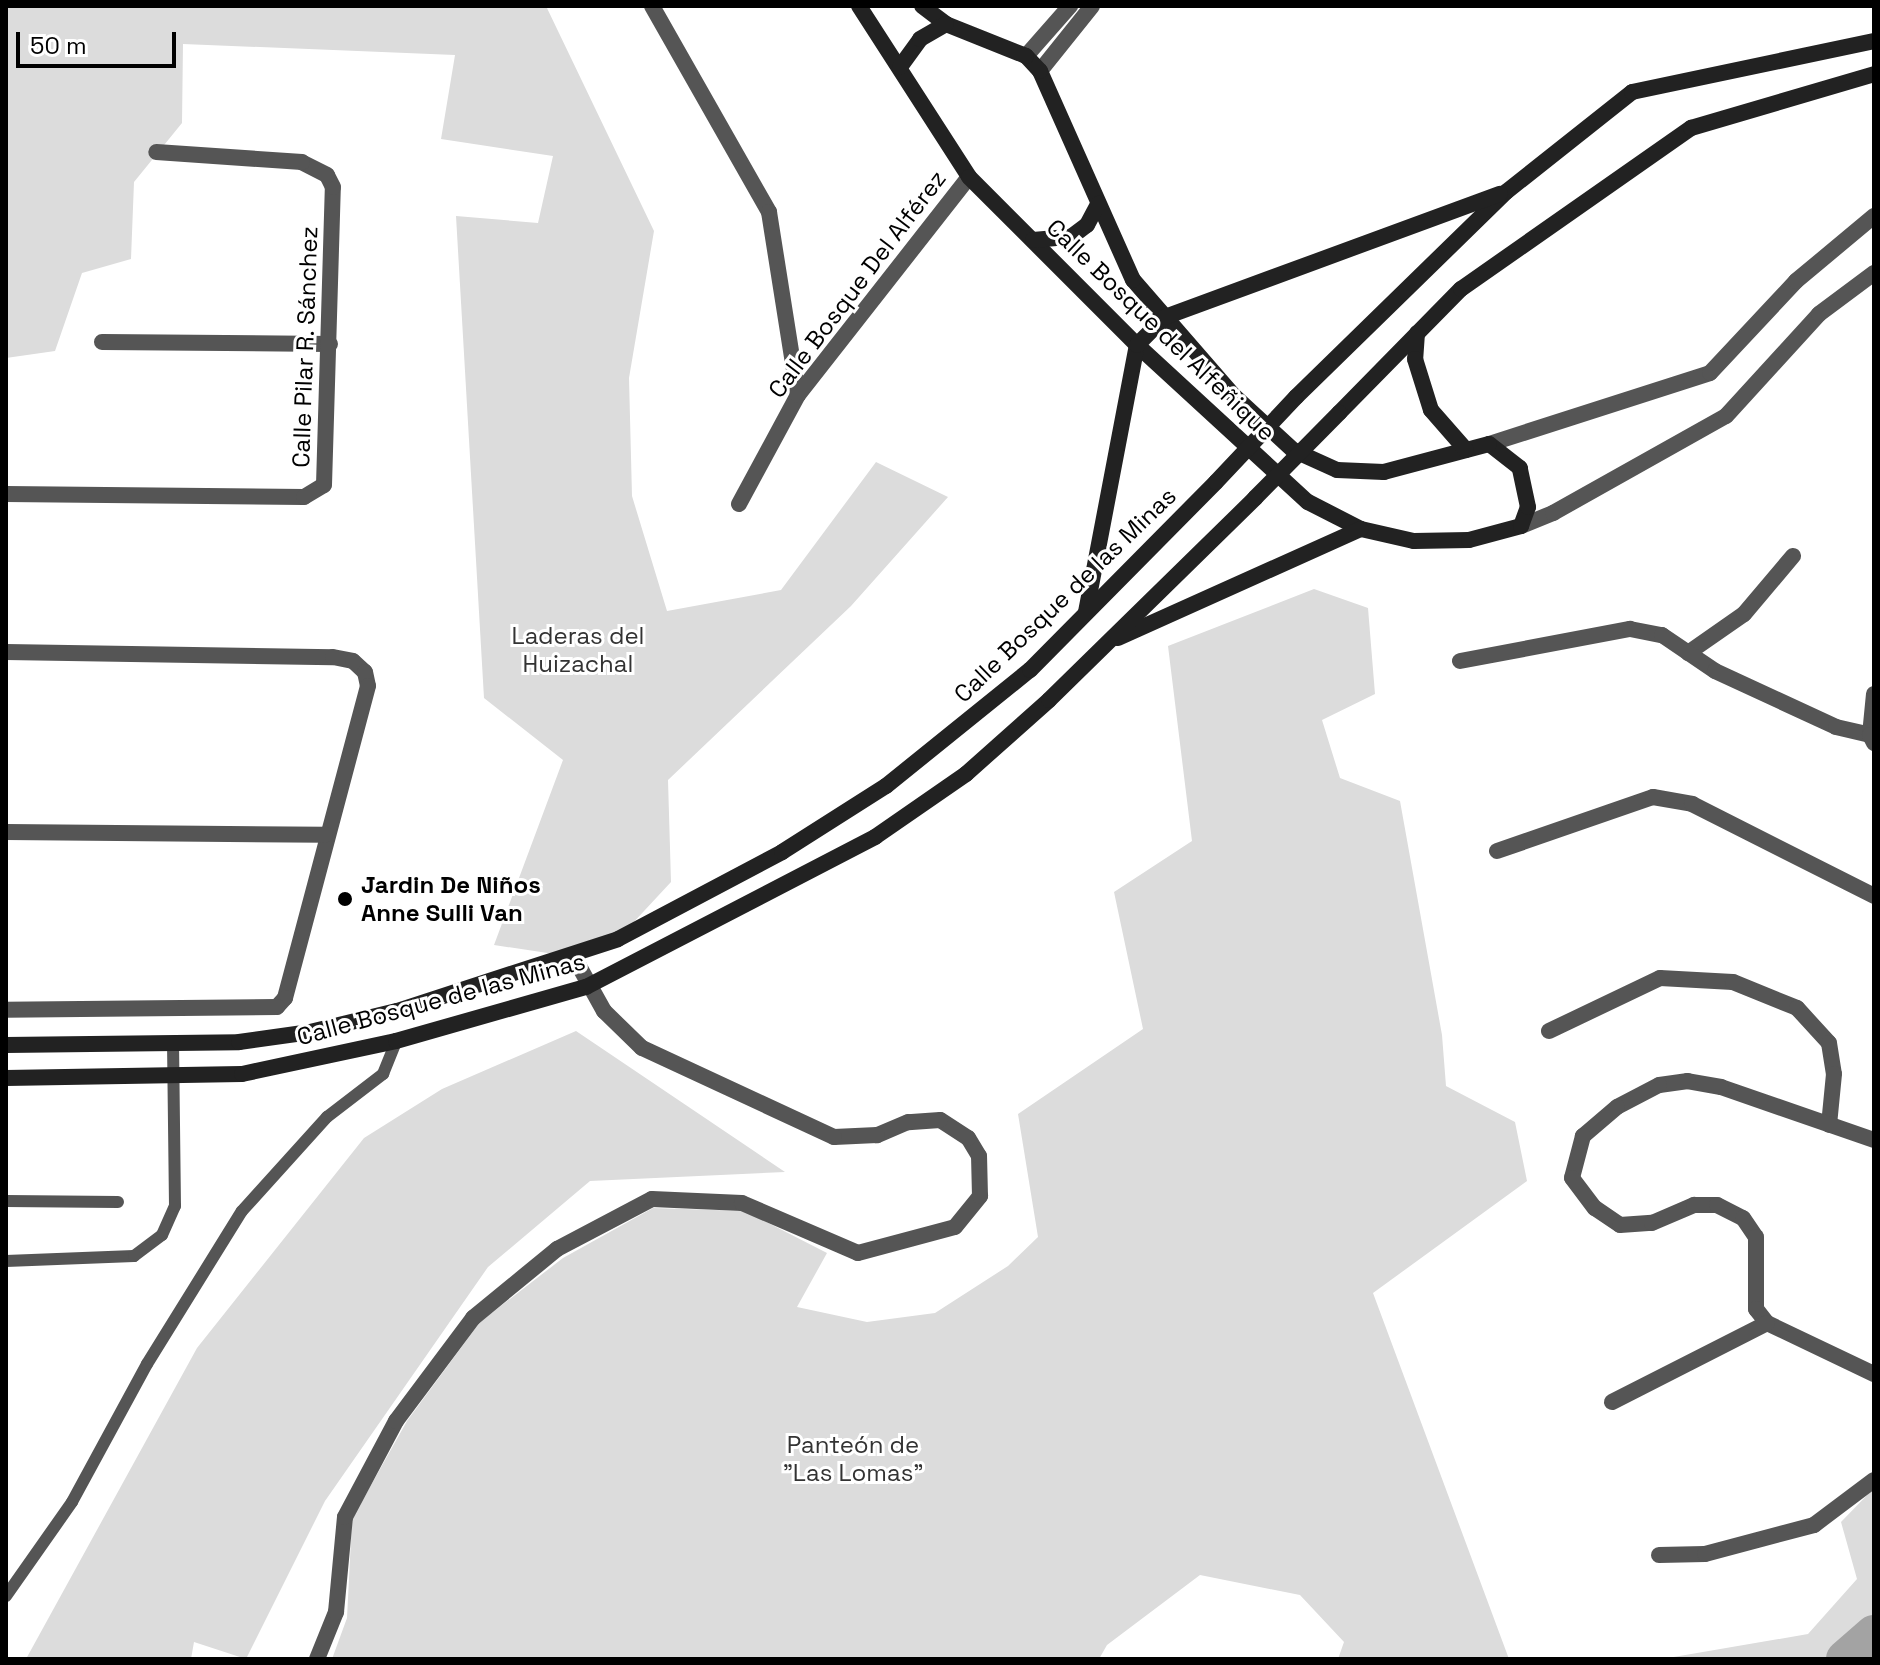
<!DOCTYPE html>
<meta charset="utf-8">
<style>
body{margin:0}
#map{position:relative;width:1880px;height:1665px;overflow:hidden;background:#fff;font-family:"Space Grotesk",sans-serif}
div>[style]{position:absolute}
.green>*{inset:0;background:#dcdcdc}
.river>*{height:38px;margin:-19px;padding:0 19px;transform-origin:19px;border-radius:19px;background:#a3a3a3}
.lane>*{height:12px;margin:-6px;padding:0 6px;transform-origin:6px;border-radius:6px;background:#555}
.street>*{height:16px;margin:-8px;padding:0 8px;transform-origin:8px;border-radius:8px;background:#555}
.secondary>*{height:16px;margin:-8px;padding:0 8px;transform-origin:8px;border-radius:8px;background:#222}
.secondary-bridge>*{height:16px;margin:-8px;padding:0 8px;transform-origin:8px;border-radius:8px;background:#222}
.dots>*{width:22px;height:22px;translate:-50% -50%;box-sizing:border-box;border:4px solid #fff;border-radius:50%}
span{translate:-50% -50%;white-space:nowrap;text-align:center;line-height:1.15;-webkit-text-stroke:6px #fff;paint-order:stroke}
.street-label{font-size:24px;color:#000}
.park-label{font-size:24px;color:#333}
.poi-label{font-size:24px;color:#000;font-weight:700}
.left{translate:0 -50%;text-align:left}
.frame{position:absolute;inset:0;border:8px solid #000;pointer-events:none}
.scale{position:absolute;left:16px;top:32px;width:160px;height:36px;box-sizing:border-box;border:4px solid #000;border-top:0;padding-left:10px;font-size:24px;line-height:28px;white-space:nowrap;color:#000;-webkit-text-stroke:6px #fff;paint-order:stroke}
</style>
<div id="map">
<div class="green">
<i style="clip-path:polygon(6px 6px,546px 6px,654px 231px,629px 378px,632px 496px,667px 611px,781px 590px,876px 462px,948px 497px,851px 606px,668px 780px,671px 882px,618px 939px,574px 957px,494px 945px,563px 760px,484px 698px,456px 216px,538px 223px,553px 156px,441px 139px,455px 55px,183px 44px,182px 123px,134px 182px,131px 259px,82px 273px,55px 351px,6px 358px)"></i>
<i style="clip-path:polygon(1314px 589px,1368px 608px,1375px 694px,1322px 720px,1340px 778px,1400px 801px,1442px 1035px,1446px 1086px,1515px 1122px,1527px 1181px,1373px 1293px,1509px 1659px,1338px 1659px,1344px 1642px,1300px 1595px,1200px 1575px,1107px 1645px,1099px 1659px,332px 1659px,347px 1618px,352px 1519px,407px 1421px,480px 1322px,563px 1258px,653px 1208px,745px 1211px,827px 1253px,797px 1307px,867px 1322px,935px 1313px,1008px 1266px,1038px 1237px,1018px 1114px,1143px 1029px,1114px 892px,1192px 841px,1168px 646px)"></i>
<i style="clip-path:polygon(576px 1031px,785px 1172px,590px 1181px,488px 1267px,325px 1501px,246px 1659px,194px 1642px,191px 1659px,26px 1659px,197px 1348px,364px 1138px,442px 1089px)"></i>
<i style="clip-path:polygon(1874px 1488px,1874px 1659px,1662px 1659px,1808px 1634px,1857px 1579px,1841px 1522px)"></i>
</div>
<div class="river">
<i style="left:1845px;top:1659px;width:38px;rotate:-41deg"></i>
</div>
<div class="lane">
<i style="left:6px;top:1201px;width:112px;rotate:0.5deg"></i>
<i style="left:6px;top:1261px;width:128px;rotate:-2.2deg"></i>
<i style="left:134px;top:1256px;width:35px;rotate:-37deg"></i>
<i style="left:162px;top:1235px;width:32px;rotate:-66deg"></i>
<i style="left:175px;top:1206px;width:161px;rotate:-90.7deg"></i>
<i style="left:6px;top:1596px;width:115px;rotate:-54.9deg"></i>
<i style="left:72px;top:1502px;width:157px;rotate:-61.5deg"></i>
<i style="left:147px;top:1364px;width:180px;rotate:-58.2deg"></i>
<i style="left:242px;top:1211px;width:127px;rotate:-47.9deg"></i>
<i style="left:327px;top:1117px;width:71px;rotate:-37.5deg"></i>
<i style="left:383px;top:1074px;width:35px;rotate:-68deg"></i>
</div>
<div class="street">
<i style="left:652px;top:6px;width:237px;rotate:60.4deg"></i>
<i style="left:769px;top:212px;width:185px;rotate:81deg"></i>
<i style="left:1026px;top:56px;width:67px;rotate:-48.7deg"></i>
<i style="left:1040px;top:71px;width:83px;rotate:-51.3deg"></i>
<i style="left:102px;top:342px;width:228px;rotate:0.5deg"></i>
<i style="left:1489px;top:444px;width:232px;rotate:-17.8deg"></i>
<i style="left:1710px;top:373px;width:126px;rotate:-46.9deg"></i>
<i style="left:1796px;top:281px;width:102px;rotate:-39.8deg"></i>
<i style="left:6px;top:494px;width:298px;rotate:0.6deg"></i>
<i style="left:304px;top:497px;width:23px;rotate:-31deg"></i>
<i style="left:324px;top:485px;width:298px;rotate:-88.3deg"></i>
<i style="left:333px;top:187px;width:13px;rotate:-117deg"></i>
<i style="left:327px;top:175px;width:28px;rotate:-153deg"></i>
<i style="left:302px;top:162px;width:146px;rotate:-176.1deg"></i>
<i style="left:739px;top:504px;width:124px;rotate:-61.6deg"></i>
<i style="left:798px;top:395px;width:277px;rotate:-51.9deg"></i>
<i style="left:1521px;top:526px;width:35px;rotate:-22deg"></i>
<i style="left:1553px;top:513px;width:198px;rotate:-29.3deg"></i>
<i style="left:1726px;top:416px;width:138px;rotate:-47.6deg"></i>
<i style="left:1819px;top:314px;width:69px;rotate:-36.7deg"></i>
<i style="left:6px;top:652px;width:327px;rotate:0.9deg"></i>
<i style="left:333px;top:657px;width:20px;rotate:11deg"></i>
<i style="left:353px;top:661px;width:16px;rotate:43deg"></i>
<i style="left:365px;top:672px;width:14px;rotate:78deg"></i>
<i style="left:368px;top:686px;width:323px;rotate:104.9deg"></i>
<i style="left:285px;top:998px;width:12px;rotate:132deg"></i>
<i style="left:277px;top:1007px;width:271px;rotate:179.4deg"></i>
<i style="left:1688px;top:653px;width:68px;rotate:-34.9deg"></i>
<i style="left:1744px;top:614px;width:76px;rotate:-49.8deg"></i>
<i style="left:1460px;top:661px;width:173px;rotate:-10.7deg"></i>
<i style="left:1630px;top:629px;width:33px;rotate:11deg"></i>
<i style="left:1662px;top:635px;width:64px;rotate:34.2deg"></i>
<i style="left:1715px;top:671px;width:133px;rotate:24.8deg"></i>
<i style="left:1836px;top:727px;width:35px;rotate:13deg"></i>
<i style="left:1874px;top:694px;width:41px;rotate:95.6deg"></i>
<i style="left:1870px;top:735px;width:9px;rotate:63deg"></i>
<i style="left:6px;top:832px;width:319px;rotate:0.5deg"></i>
<i style="left:1497px;top:851px;width:165px;rotate:-19.1deg"></i>
<i style="left:1653px;top:797px;width:40px;rotate:10deg"></i>
<i style="left:1692px;top:804px;width:204px;rotate:26.8deg"></i>
<i style="left:1549px;top:1031px;width:123px;rotate:-25.5deg"></i>
<i style="left:1660px;top:978px;width:73px;rotate:3.1deg"></i>
<i style="left:1733px;top:982px;width:69px;rotate:22.1deg"></i>
<i style="left:1797px;top:1008px;width:47px;rotate:47.6deg"></i>
<i style="left:1829px;top:1043px;width:31px;rotate:81deg"></i>
<i style="left:1834px;top:1074px;width:51px;rotate:95.6deg"></i>
<i style="left:1874px;top:1140px;width:162px;rotate:-160.9deg"></i>
<i style="left:1721px;top:1087px;width:34px;rotate:-170deg"></i>
<i style="left:1688px;top:1081px;width:29px;rotate:172deg"></i>
<i style="left:1659px;top:1085px;width:47px;rotate:152.4deg"></i>
<i style="left:1617px;top:1107px;width:45px;rotate:139.5deg"></i>
<i style="left:1583px;top:1136px;width:43px;rotate:104.7deg"></i>
<i style="left:1572px;top:1178px;width:38px;rotate:53deg"></i>
<i style="left:1595px;top:1208px;width:30px;rotate:34deg"></i>
<i style="left:1620px;top:1225px;width:32px;rotate:-4deg"></i>
<i style="left:1652px;top:1223px;width:46px;rotate:-23.2deg"></i>
<i style="left:1694px;top:1205px;width:23px"></i>
<i style="left:1717px;top:1205px;width:29px;rotate:27deg"></i>
<i style="left:1743px;top:1218px;width:23px;rotate:56deg"></i>
<i style="left:1756px;top:1237px;width:72px;rotate:90deg"></i>
<i style="left:1756px;top:1309px;width:18px;rotate:52deg"></i>
<i style="left:1767px;top:1323px;width:119px;rotate:25.5deg"></i>
<i style="left:1612px;top:1402px;width:174px;rotate:-27deg"></i>
<i style="left:1659px;top:1555px;width:46px;rotate:-1.2deg"></i>
<i style="left:1705px;top:1554px;width:113px;rotate:-14.9deg"></i>
<i style="left:1814px;top:1525px;width:75px;rotate:-36.9deg"></i>
<i style="left:317px;top:1659px;width:51px;rotate:-68deg"></i>
<i style="left:336px;top:1612px;width:95px;rotate:-84.6deg"></i>
<i style="left:345px;top:1517px;width:109px;rotate:-62deg"></i>
<i style="left:396px;top:1421px;width:129px;rotate:-53.2deg"></i>
<i style="left:473px;top:1318px;width:109px;rotate:-39.4deg"></i>
<i style="left:557px;top:1249px;width:107px;rotate:-27.8deg"></i>
<i style="left:652px;top:1199px;width:90px;rotate:2.5deg"></i>
<i style="left:742px;top:1203px;width:126px;rotate:23.3deg"></i>
<i style="left:858px;top:1253px;width:100px;rotate:-15deg"></i>
<i style="left:955px;top:1227px;width:40px;rotate:-51deg"></i>
<i style="left:980px;top:1196px;width:40px;rotate:-91.4deg"></i>
<i style="left:979px;top:1156px;width:21px;rotate:-121deg"></i>
<i style="left:968px;top:1138px;width:33px;rotate:-147deg"></i>
<i style="left:940px;top:1120px;width:32px;rotate:176deg"></i>
<i style="left:908px;top:1122px;width:34px;rotate:157deg"></i>
<i style="left:877px;top:1135px;width:43px;rotate:177.3deg"></i>
<i style="left:834px;top:1137px;width:212px;rotate:-155.1deg"></i>
<i style="left:642px;top:1048px;width:53px;rotate:-135.8deg"></i>
<i style="left:604px;top:1011px;width:62px;rotate:-119.1deg"></i>
</div>
<div class="secondary">
<i style="left:859px;top:6px;width:203px;rotate:57.2deg"></i>
<i style="left:969px;top:177px;width:238px;rotate:45deg"></i>
<i style="left:1137px;top:345px;width:232px;rotate:42.6deg"></i>
<i style="left:1308px;top:502px;width:59px;rotate:27deg"></i>
<i style="left:1361px;top:529px;width:54px;rotate:12.8deg"></i>
<i style="left:1414px;top:541px;width:55px;rotate:-1deg"></i>
<i style="left:1469px;top:540px;width:54px;rotate:-15.1deg"></i>
<i style="left:1521px;top:526px;width:20px;rotate:-70deg"></i>
<i style="left:1528px;top:507px;width:40px;rotate:-102deg"></i>
<i style="left:1520px;top:468px;width:39px;rotate:-142deg"></i>
<i style="left:1489px;top:444px;width:109px;rotate:165.1deg"></i>
<i style="left:1384px;top:472px;width:47px;rotate:-177.6deg"></i>
<i style="left:1337px;top:470px;width:48px;rotate:-155.6deg"></i>
<i style="left:1293px;top:450px;width:80px;rotate:-137.5deg"></i>
<i style="left:1234px;top:396px;width:154px;rotate:-131deg"></i>
<i style="left:1133px;top:280px;width:229px;rotate:-114deg"></i>
<i style="left:1040px;top:71px;width:21px;rotate:-133deg"></i>
<i style="left:1026px;top:56px;width:86px;rotate:-158.2deg"></i>
<i style="left:946px;top:24px;width:30px;rotate:-143deg"></i>
<i style="left:900px;top:67px;width:34px;rotate:-54deg"></i>
<i style="left:920px;top:39px;width:30px;rotate:-30deg"></i>
<i style="left:1033px;top:240px;width:38px;rotate:-5deg"></i>
<i style="left:1071px;top:237px;width:20px;rotate:-37deg"></i>
<i style="left:1087px;top:225px;width:24px;rotate:-62deg"></i>
<i style="left:1417px;top:333px;width:26px;rotate:94deg"></i>
<i style="left:1415px;top:359px;width:53px;rotate:72.6deg"></i>
<i style="left:1431px;top:410px;width:53px;rotate:48.8deg"></i>
<i style="left:1296px;top:397px;width:293px;rotate:-44.3deg"></i>
<i style="left:1506px;top:192px;width:161px;rotate:-38.4deg"></i>
<i style="left:1632px;top:92px;width:247px;rotate:-11.9deg"></i>
<i style="left:1339px;top:413px;width:174px;rotate:-45.5deg"></i>
<i style="left:1461px;top:289px;width:281px;rotate:-35deg"></i>
<i style="left:1691px;top:128px;width:191px;rotate:-16.4deg"></i>
<i style="left:1086px;top:612px;width:272px;rotate:-79.2deg"></i>
<i style="left:1137px;top:345px;width:40px;rotate:-45deg"></i>
<i style="left:1165px;top:317px;width:357px;rotate:-20.2deg"></i>
<i style="left:1118px;top:638px;width:266px;rotate:-24.2deg"></i>
<i style="left:6px;top:1045px;width:233px;rotate:-0.7deg"></i>
<i style="left:239px;top:1042px;width:72px;rotate:-8deg"></i>
<i style="left:310px;top:1032px;width:89px;rotate:-13.6deg"></i>
<i style="left:397px;top:1011px;width:232px;rotate:-18deg"></i>
<i style="left:618px;top:939px;width:186px;rotate:-27.9deg"></i>
<i style="left:782px;top:852px;width:123px;rotate:-32.4deg"></i>
<i style="left:886px;top:786px;width:185px;rotate:-38.9deg"></i>
<i style="left:1030px;top:670px;width:264px;rotate:-45.3deg"></i>
<i style="left:6px;top:1078px;width:236px;rotate:-1deg"></i>
<i style="left:242px;top:1074px;width:157px;rotate:-12.1deg"></i>
<i style="left:396px;top:1041px;width:198px;rotate:-15.9deg"></i>
<i style="left:586px;top:987px;width:326px;rotate:-27.4deg"></i>
<i style="left:875px;top:837px;width:111px;rotate:-34.7deg"></i>
<i style="left:966px;top:774px;width:111px;rotate:-41.7deg"></i>
<i style="left:1049px;top:700px;width:289px;rotate:-44.4deg"></i>
</div>
<div class="secondary-bridge">
<i style="left:1216px;top:482px;width:117px;rotate:-46.7deg"></i>
<i style="left:1255px;top:498px;width:120px;rotate:-45.3deg"></i>
</div>
<div class="dots">
<i style="left:345px;top:899px;background:#000"></i>
</div>
<div class="street-label">
<span style="left:857px;top:284px;rotate:-53deg">Calle Bosque Del Alférez</span>
<span style="left:1161px;top:330px;rotate:44deg">Calle Bosque del Alfeñique</span>
<span style="left:305px;top:347px;rotate:-88deg">Calle Pilar R. Sánchez</span>
<span style="left:1065px;top:595px;rotate:-44deg">Calle Bosque de las Minas</span>
<span style="left:441px;top:999px;rotate:-15deg">Calle Bosque de las Minas</span>
</div>
<div class="park-label">
<span style="left:578px;top:650px">Laderas del<br>Huizachal</span>
<span style="left:853px;top:1459px">Panteón de<br>"Las Lomas"</span>
</div>
<div class="poi-label">
<span class="left" style="left:361px;top:899px">Jardin De Niños<br>Anne Sulli Van</span>
</div>
<div class="frame"></div>
<div class="scale">50 m</div>
</div>
